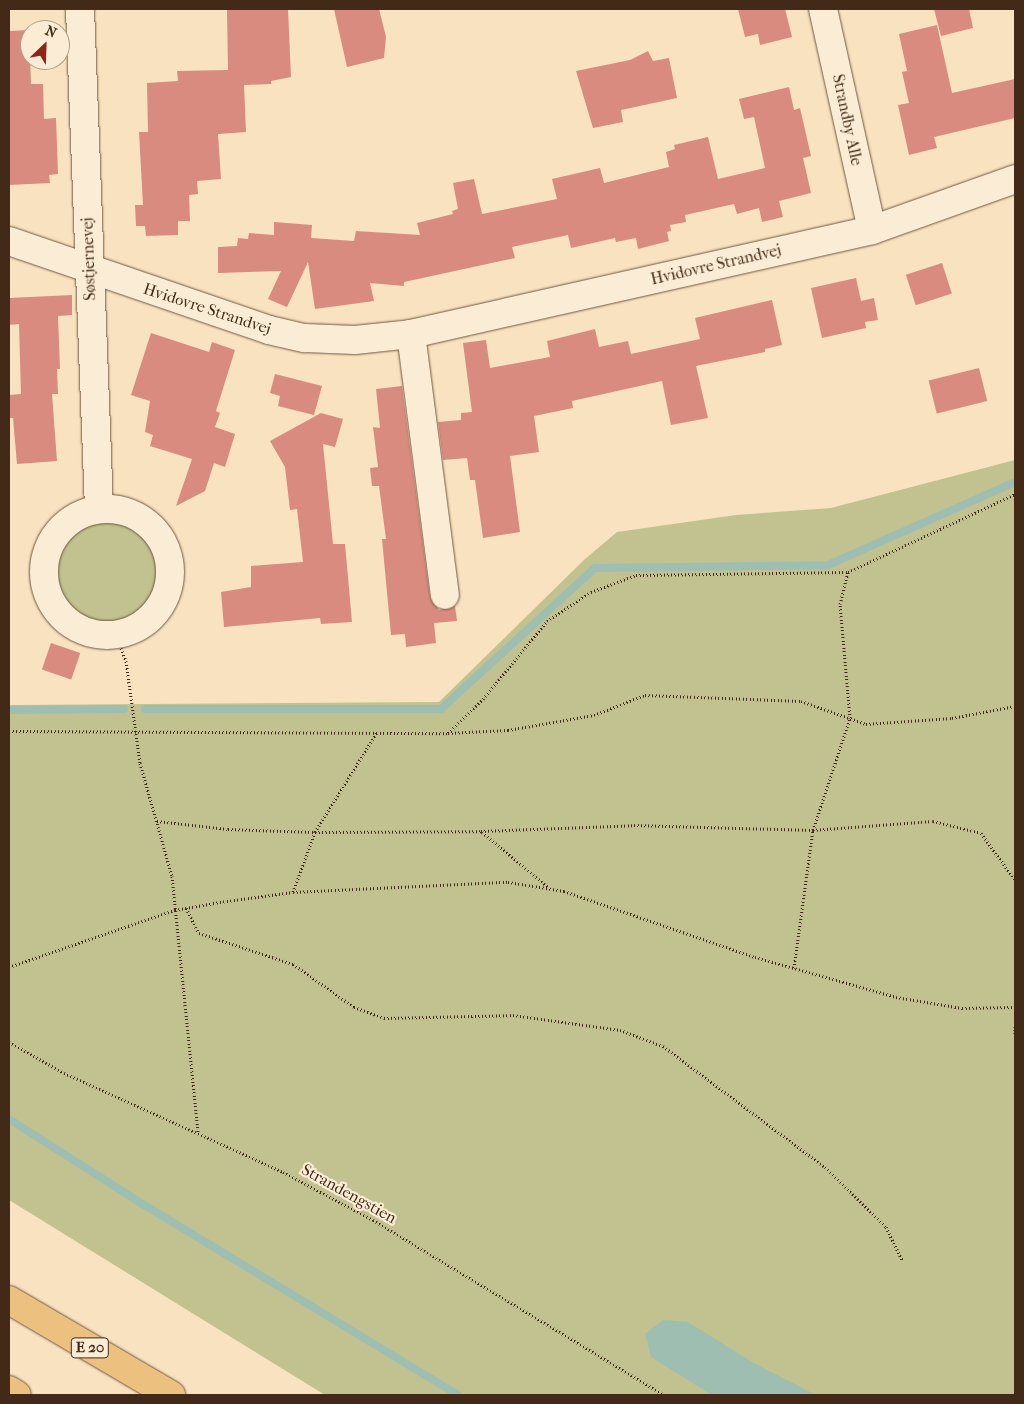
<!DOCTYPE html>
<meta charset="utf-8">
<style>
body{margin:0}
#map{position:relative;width:1024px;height:1404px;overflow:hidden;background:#f9e2bf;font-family:"IM FELL French Canon",serif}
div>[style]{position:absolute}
.green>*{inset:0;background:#c1c28f}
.round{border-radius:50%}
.water>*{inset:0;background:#9ebeb2}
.stream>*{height:8px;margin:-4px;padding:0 4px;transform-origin:4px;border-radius:4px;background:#9ebeb2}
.building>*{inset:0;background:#d98b7f;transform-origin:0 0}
.path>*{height:3px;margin-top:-1.5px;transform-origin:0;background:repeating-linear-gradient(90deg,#432a18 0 1px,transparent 0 3.5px)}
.roads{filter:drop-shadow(0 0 1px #705842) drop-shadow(0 0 1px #705842)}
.minor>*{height:28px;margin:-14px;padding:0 14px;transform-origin:14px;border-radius:14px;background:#fbecd5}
.minor>.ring{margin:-14px;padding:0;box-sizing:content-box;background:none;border:28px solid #fbecd5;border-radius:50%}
.highway>*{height:28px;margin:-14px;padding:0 14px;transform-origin:14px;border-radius:14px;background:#ecc180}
span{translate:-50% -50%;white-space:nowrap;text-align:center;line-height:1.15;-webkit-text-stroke:4.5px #fbecd5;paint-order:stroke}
.shield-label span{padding:1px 4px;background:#fbecd5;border:1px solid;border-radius:4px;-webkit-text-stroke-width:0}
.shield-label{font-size:15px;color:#432a18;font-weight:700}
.street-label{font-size:16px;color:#432a18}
.frame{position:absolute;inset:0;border:10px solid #432a18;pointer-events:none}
.north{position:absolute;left:20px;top:20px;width:50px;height:50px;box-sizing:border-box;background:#fbecd5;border:1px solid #b19e89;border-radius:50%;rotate:24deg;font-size:14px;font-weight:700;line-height:20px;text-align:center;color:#432a18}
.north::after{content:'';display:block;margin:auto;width:18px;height:22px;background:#8f2418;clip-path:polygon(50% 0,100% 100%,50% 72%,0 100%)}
</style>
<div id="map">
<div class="green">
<i style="clip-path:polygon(1015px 460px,1015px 1395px,325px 1395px,9px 1200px,9px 705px,439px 702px,585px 559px,617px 532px,736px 515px,831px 508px)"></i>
<i class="round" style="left:53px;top:520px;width:104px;height:104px"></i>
</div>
<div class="water">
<i style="clip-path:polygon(663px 1320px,688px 1322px,752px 1362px,816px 1395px,712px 1395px,651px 1357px,645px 1334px)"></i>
</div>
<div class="stream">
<i style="left:145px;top:709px;width:296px"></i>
<i style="left:441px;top:709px;width:209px;rotate:-42.5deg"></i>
<i style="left:595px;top:568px;width:233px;rotate:-0.7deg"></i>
<i style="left:828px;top:565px;width:205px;rotate:-23.9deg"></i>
<i style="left:9px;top:710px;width:115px;rotate:-0.5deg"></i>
<i style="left:9px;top:1119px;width:156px;rotate:32.5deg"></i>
<i style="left:141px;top:1203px;width:371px;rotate:31.2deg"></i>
</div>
<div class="building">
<i style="clip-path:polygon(227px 9px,288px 9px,291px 77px,271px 81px,271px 84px,244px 85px,246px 132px,218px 134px,221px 179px,197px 181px,198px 194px,189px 195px,190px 221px,178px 221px,178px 235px,146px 236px,145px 226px,136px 226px,135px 205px,143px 205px,139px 132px,148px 132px,147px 83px,178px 81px,177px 71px,228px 70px)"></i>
<i style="clip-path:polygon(334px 9px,379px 9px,386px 37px,384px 58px,347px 67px)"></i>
<i style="clip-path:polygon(738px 9px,785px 9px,792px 37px,760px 45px,758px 34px,745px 37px)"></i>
<i style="clip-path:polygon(934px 9px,969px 9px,973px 28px,941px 36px)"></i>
<i style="clip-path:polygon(937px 25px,952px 93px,1015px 79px,1015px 118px,934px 137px,937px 148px,909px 155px,898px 105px,909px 103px,902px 72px,907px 71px,899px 34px)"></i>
<i style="clip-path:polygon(29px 30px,31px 84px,43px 84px,44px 119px,56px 118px,58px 174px,49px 175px,50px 183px,9px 185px,9px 31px)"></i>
<i style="clip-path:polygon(648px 51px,653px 61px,669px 58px,677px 98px,621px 110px,623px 122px,593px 128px,576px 71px,630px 60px)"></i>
<i style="clip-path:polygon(789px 87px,794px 110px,800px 108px,811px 156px,803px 158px,811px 193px,779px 201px,783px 217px,762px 222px,759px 208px,737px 214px,734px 204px,685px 215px,686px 222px,670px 225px,671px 231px,667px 232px,669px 241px,638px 249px,636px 238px,616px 242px,615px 238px,571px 248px,568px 235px,512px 247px,515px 258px,404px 282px,404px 286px,370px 283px,374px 301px,315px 309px,308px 262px,287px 307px,268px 299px,281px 271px,218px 273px,218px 247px,237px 246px,238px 238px,248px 239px,249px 233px,274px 235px,274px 222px,312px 225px,311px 238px,354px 241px,356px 231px,420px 235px,417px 223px,453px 214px,452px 211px,458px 209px,453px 183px,474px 179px,482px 214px,557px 199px,552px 179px,600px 168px,604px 183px,669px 167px,666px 152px,675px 149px,674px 145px,708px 137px,718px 179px,765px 168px,754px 117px,744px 119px,739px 99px)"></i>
<i style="left:942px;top:263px;width:32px;height:38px;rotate:72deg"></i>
<i style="clip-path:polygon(856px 278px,861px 301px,874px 298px,878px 320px,865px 322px,866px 328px,822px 338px,811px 288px)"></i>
<i style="clip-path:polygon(72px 295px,72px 315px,58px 316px,60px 369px,57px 369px,58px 394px,52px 394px,57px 461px,17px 464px,13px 418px,9px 418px,9px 395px,21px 394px,19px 324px,9px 325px,9px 298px)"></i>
<i style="clip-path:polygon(772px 300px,782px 345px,765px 349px,765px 352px,696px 366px,708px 418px,671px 425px,662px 381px,572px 401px,573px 408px,534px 416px,539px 452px,510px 456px,520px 532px,483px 538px,475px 480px,470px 480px,467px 458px,443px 460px,438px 422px,461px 420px,461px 413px,472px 412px,463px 343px,486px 340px,490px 368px,550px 357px,547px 341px,595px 329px,599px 347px,628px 341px,631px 354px,700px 339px,695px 318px)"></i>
<i style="clip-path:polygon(151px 333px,209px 352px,212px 342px,235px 350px,216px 411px,220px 413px,215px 427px,235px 434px,225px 467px,214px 463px,205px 491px,176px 506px,192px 459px,150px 446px,153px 435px,145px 432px,150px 401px,131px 395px)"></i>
<i style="left:979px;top:368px;width:34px;height:52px;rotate:76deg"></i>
<i style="clip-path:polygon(275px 374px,322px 386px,314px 415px,278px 406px,280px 396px,270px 393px)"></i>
<i style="clip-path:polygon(402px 386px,430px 597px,439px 610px,455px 606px,457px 621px,434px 623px,436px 643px,406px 647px,405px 634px,391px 635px,382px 539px,386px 539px,379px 486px,372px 486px,370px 468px,378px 467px,373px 427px,380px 428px,376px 389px)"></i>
<i style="clip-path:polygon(321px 413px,343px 419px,335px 447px,323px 444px,333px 544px,345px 544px,352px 622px,321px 624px,320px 618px,224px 627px,221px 592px,251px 587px,251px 566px,303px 562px,297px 509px,290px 510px,285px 467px,270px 441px)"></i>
<i style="left:51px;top:643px;width:31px;height:28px;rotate:19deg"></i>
</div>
<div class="path">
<i style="left:116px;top:635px;width:28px;rotate:69deg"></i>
<i style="left:126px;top:661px;width:103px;rotate:82.2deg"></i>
<i style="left:140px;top:763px;width:117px;rotate:74.2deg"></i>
<i style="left:172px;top:876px;width:257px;rotate:84.2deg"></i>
<i style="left:9px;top:731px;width:439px;rotate:0.3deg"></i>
<i style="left:448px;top:733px;width:60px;rotate:-2.9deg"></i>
<i style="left:508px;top:730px;width:87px;rotate:-9.9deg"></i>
<i style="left:594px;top:715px;width:55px;rotate:-21.4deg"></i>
<i style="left:645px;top:695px;width:156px;rotate:2.2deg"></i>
<i style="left:801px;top:701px;width:69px;rotate:19.5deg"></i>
<i style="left:866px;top:724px;width:86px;rotate:-4deg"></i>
<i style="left:952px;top:718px;width:64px;rotate:-10.8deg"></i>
<i style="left:448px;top:733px;width:49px;rotate:-44.2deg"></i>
<i style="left:483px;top:699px;width:101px;rotate:-50.6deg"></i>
<i style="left:547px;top:621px;width:53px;rotate:-33.4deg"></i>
<i style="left:591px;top:592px;width:48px;rotate:-20.7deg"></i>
<i style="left:636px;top:575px;width:212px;rotate:-0.8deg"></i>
<i style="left:848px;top:572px;width:184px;rotate:-25deg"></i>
<i style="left:157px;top:821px;width:71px;rotate:6.4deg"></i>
<i style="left:228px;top:829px;width:87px;rotate:2deg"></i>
<i style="left:315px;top:832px;width:166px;rotate:-0.3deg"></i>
<i style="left:481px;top:831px;width:153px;rotate:-2.2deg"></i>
<i style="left:634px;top:825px;width:179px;rotate:1.6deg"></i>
<i style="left:813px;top:830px;width:120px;rotate:-4.3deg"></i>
<i style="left:933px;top:821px;width:49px;rotate:14deg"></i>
<i style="left:981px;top:833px;width:58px;rotate:54.1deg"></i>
<i style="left:482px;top:832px;width:86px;rotate:39.8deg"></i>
<i style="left:293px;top:892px;width:64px;rotate:-69.9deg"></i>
<i style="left:315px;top:832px;width:118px;rotate:-58.2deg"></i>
<i style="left:186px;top:908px;width:28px;rotate:63deg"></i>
<i style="left:199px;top:933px;width:99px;rotate:18.3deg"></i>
<i style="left:293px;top:964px;width:75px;rotate:35.2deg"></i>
<i style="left:354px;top:1007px;width:32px;rotate:20deg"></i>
<i style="left:384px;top:1018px;width:129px;rotate:-1.3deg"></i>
<i style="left:513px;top:1015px;width:108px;rotate:8deg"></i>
<i style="left:620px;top:1030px;width:46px;rotate:20.4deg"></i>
<i style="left:663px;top:1046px;width:202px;rotate:36.8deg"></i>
<i style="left:825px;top:1167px;width:86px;rotate:44.5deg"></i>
<i style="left:886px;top:1227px;width:37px;rotate:64deg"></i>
<i style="left:9px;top:967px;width:176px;rotate:-19deg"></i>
<i style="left:175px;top:910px;width:39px;rotate:-10deg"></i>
<i style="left:213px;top:903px;width:81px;rotate:-7.8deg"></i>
<i style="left:293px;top:892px;width:215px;rotate:-2.7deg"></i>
<i style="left:508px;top:882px;width:57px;rotate:9.1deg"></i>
<i style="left:564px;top:891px;width:202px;rotate:19.1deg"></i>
<i style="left:755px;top:957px;width:147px;rotate:15.8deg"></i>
<i style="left:896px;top:997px;width:67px;rotate:9.5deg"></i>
<i style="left:962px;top:1008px;width:53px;rotate:-1.1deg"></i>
<i style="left:794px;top:968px;width:139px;rotate:-82.2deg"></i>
<i style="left:813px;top:830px;width:118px;rotate:-71.7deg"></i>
<i style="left:850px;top:718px;width:114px;rotate:-95deg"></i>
<i style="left:840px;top:604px;width:33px;rotate:-76deg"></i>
<i style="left:1015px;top:1026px;width:9px;rotate:90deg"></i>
<i style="left:9px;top:1042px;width:63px;rotate:29.4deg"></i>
<i style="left:64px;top:1073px;width:240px;rotate:24.3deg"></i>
<i style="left:283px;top:1172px;width:102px;rotate:28.1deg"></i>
<i style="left:373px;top:1220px;width:340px;rotate:31deg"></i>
</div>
<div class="roads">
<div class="minor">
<i style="left:80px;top:9px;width:500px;rotate:87.82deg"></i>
<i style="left:823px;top:9px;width:226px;rotate:77.5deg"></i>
<i style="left:9px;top:241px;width:275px;rotate:18.9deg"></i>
<i style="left:269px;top:330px;width:37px;rotate:13deg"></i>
<i style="left:305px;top:338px;width:50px;rotate:2.3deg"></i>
<i style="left:355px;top:340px;width:56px;rotate:-6.1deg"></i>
<i style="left:411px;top:334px;width:473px;rotate:-12.7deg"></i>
<i style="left:872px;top:230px;width:152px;rotate:-19.6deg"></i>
<i style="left:411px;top:334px;width:263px;rotate:82.6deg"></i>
<i class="ring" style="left:44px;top:509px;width:98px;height:98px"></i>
</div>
<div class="highway">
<i style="left:9px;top:1300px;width:188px;rotate:30.4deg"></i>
<i style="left:9px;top:1390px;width:9px;rotate:32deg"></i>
</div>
</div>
<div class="shield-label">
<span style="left:90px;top:1348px">E 20</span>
</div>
<div class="street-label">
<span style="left:847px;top:120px;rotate:78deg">Strandby Alle</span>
<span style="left:89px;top:259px;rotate:-92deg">Søstjernevej</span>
<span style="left:716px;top:265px;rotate:-13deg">Hvidovre Strandvej</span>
<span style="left:207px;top:309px;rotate:18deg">Hvidovre Strandvej</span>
<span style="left:349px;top:1194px;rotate:29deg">Strandengstien</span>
</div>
<div class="frame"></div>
<div class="north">N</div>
</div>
